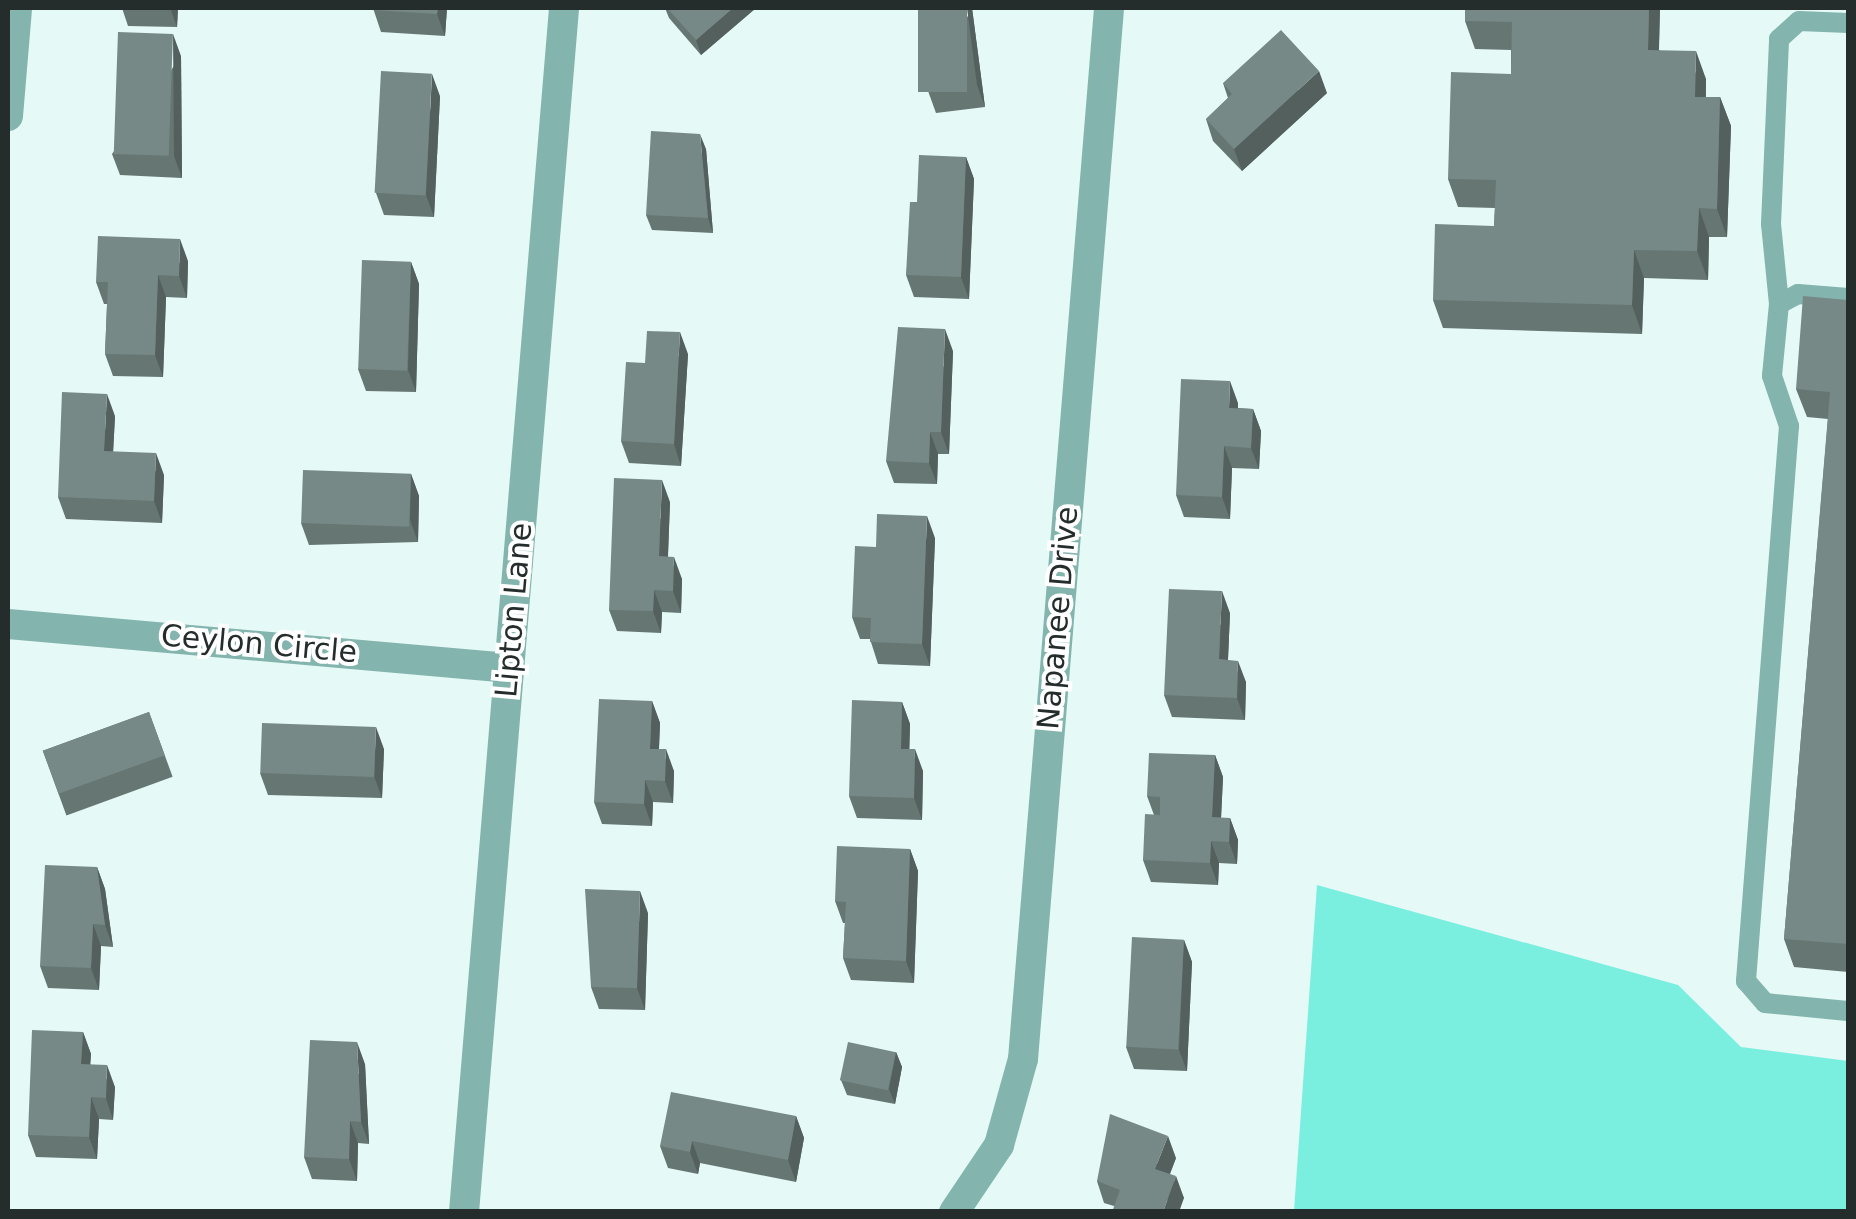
<!DOCTYPE html>
<style>
body{margin:0}
#map{position:relative;width:1856px;height:1219px;overflow:hidden;background:#e5f9f6;font-family:"DejaVu Sans",sans-serif}
div>[style]{position:absolute}
.green>*{inset:0;background:#7aefe0}
.lane>*{height:20px;margin:-10px;padding:0 10px;transform-origin:10px;border-radius:10px;background:#83b4ad}
.street>*{height:30px;margin:-15px;padding:0 15px;transform-origin:15px;border-radius:15px;background:#83b4ad}
.wall>*{inset:0;background:#667673;transform-origin:0 0}
.shaded-wall>*{inset:0;background:#53605e}
.building>*{inset:0;background:#778986;transform-origin:0 0}
span{translate:-50% -50%;white-space:nowrap;text-align:center;line-height:1.15;-webkit-text-stroke:8px #fff;paint-order:stroke}
.street-label{font-size:30px;color:#252d2c}
.frame{position:absolute;inset:0;border:10px solid #252d2c;pointer-events:none}
</style>
<div id="map">
<div class="green">
<i style="clip-path:polygon(1317px 885px,1678px 985px,1741px 1047px,1848px 1061px,1848px 1211px,1294px 1211px)"></i>
</div>
<div class="lane">
<i style="left:1848px;top:298px;width:50px;rotate:-175.4deg"></i>
<i style="left:1798px;top:294px;width:21px;rotate:152deg"></i>
<i style="left:1779px;top:304px;width:72px;rotate:95.6deg"></i>
<i style="left:1772px;top:376px;width:53px;rotate:71.2deg"></i>
<i style="left:1789px;top:426px;width:557px;rotate:94.43deg"></i>
<i style="left:1746px;top:981px;width:29px;rotate:49deg"></i>
<i style="left:1765px;top:1003px;width:83px;rotate:5.5deg"></i>
<i style="left:1779px;top:304px;width:80px;rotate:-95.7deg"></i>
<i style="left:1771px;top:224px;width:185px;rotate:-87.5deg"></i>
<i style="left:1779px;top:39px;width:27px;rotate:-42deg"></i>
<i style="left:1799px;top:21px;width:49px;rotate:2.3deg"></i>
</div>
<div class="street">
<i style="left:8px;top:116px;width:108px;rotate:-85.2deg"></i>
<i style="left:8px;top:624px;width:504px;rotate:5.01deg"></i>
<i style="left:464px;top:1212px;width:1208px;rotate:-85.25deg"></i>
<i style="left:954px;top:1212px;width:81px;rotate:-56.1deg"></i>
<i style="left:999px;top:1145px;width:89px;rotate:-74.4deg"></i>
<i style="left:1023px;top:1059px;width:1055px;rotate:-85.32deg"></i>
</div>
<div class="wall">
<i style="clip-path:polygon(122px 8px,178px 8px,177px 27px,128px 26px)"></i>
<i style="clip-path:polygon(373px 8px,447px 8px,445px 36px,381px 32px)"></i>
<i style="clip-path:polygon(665px 8px,756px 8px,701px 55px,669px 18px)"></i>
<i style="clip-path:polygon(972px 8px,985px 107px,936px 113px,928px 91px)"></i>
<i style="clip-path:polygon(1465px 8px,1660px 8px,1659px 50px,1706px 79px,1706px 97px,1720px 97px,1731px 126px,1727px 237px,1709px 237px,1708px 280px,1644px 278px,1642px 334px,1443px 328px,1433px 300px,1494px 226px,1495px 208px,1458px 207px,1448px 179px,1511px 74px,1511px 50px,1475px 49px,1465px 21px)"></i>
<i style="clip-path:polygon(181px 56px,182px 178px,120px 175px,112px 154px)"></i>
<i style="clip-path:polygon(1223px 83px,1327px 93px,1242px 171px,1213px 141px,1206px 119px,1228px 98px)"></i>
<i style="clip-path:polygon(440px 96px,434px 217px,384px 215px,376px 193px)"></i>
<i style="clip-path:polygon(706px 149px,713px 233px,652px 230px,646px 215px)"></i>
<i style="clip-path:polygon(966px 157px,974px 179px,969px 299px,914px 297px,906px 275px,917px 202px)"></i>
<i style="clip-path:polygon(188px 261px,187px 298px,166px 297px,163px 377px,113px 376px,105px 354px,107px 304px,104px 304px,96px 282px)"></i>
<i style="clip-path:polygon(411px 262px,419px 284px,416px 392px,366px 391px,358px 369px)"></i>
<i style="clip-path:polygon(1848px 300px,1848px 972px,1794px 967px,1784px 939px,1828px 419px,1807px 417px,1796px 389px)"></i>
<i style="clip-path:polygon(953px 351px,949px 454px,938px 454px,937px 484px,894px 483px,886px 461px)"></i>
<i style="clip-path:polygon(688px 354px,681px 466px,629px 463px,621px 441px,645px 363px)"></i>
<i style="clip-path:polygon(1238px 403px,1238px 408px,1253px 409px,1261px 431px,1259px 469px,1232px 468px,1230px 519px,1184px 517px,1176px 495px)"></i>
<i style="clip-path:polygon(115px 416px,113px 452px,164px 475px,162px 523px,66px 519px,58px 497px)"></i>
<i style="clip-path:polygon(411px 474px,419px 496px,418px 542px,309px 545px,301px 523px)"></i>
<i style="clip-path:polygon(670px 502px,668px 557px,682px 579px,681px 613px,662px 612px,661px 633px,617px 631px,609px 610px)"></i>
<i style="clip-path:polygon(935px 538px,930px 666px,878px 664px,870px 639px,860px 639px,852px 617px,876px 547px)"></i>
<i style="clip-path:polygon(1230px 613px,1228px 660px,1246px 682px,1245px 720px,1172px 717px,1164px 695px)"></i>
<i style="clip-path:polygon(652px 701px,660px 723px,659px 749px,674px 771px,673px 803px,653px 802px,652px 826px,602px 824px,594px 802px)"></i>
<i style="clip-path:polygon(902px 702px,910px 724px,909px 749px,923px 771px,922px 820px,857px 818px,849px 796px)"></i>
<i style="left:149px;top:712px;width:69px;height:113px;rotate:70deg"></i>
<i style="clip-path:polygon(384px 749px,382px 798px,268px 795px,260px 773px)"></i>
<i style="clip-path:polygon(1215px 755px,1223px 777px,1221px 818px,1230px 818px,1238px 840px,1237px 864px,1219px 863px,1218px 885px,1151px 882px,1143px 860px,1154px 815px,1147px 796px)"></i>
<i style="clip-path:polygon(910px 849px,918px 871px,914px 983px,851px 980px,843px 958px,845px 923px,843px 923px,835px 901px)"></i>
<i style="clip-path:polygon(97px 867px,105px 889px,113px 947px,101px 946px,99px 990px,48px 988px,40px 966px)"></i>
<i style="clip-path:polygon(648px 913px,645px 1010px,599px 1009px,591px 987px)"></i>
<i style="clip-path:polygon(1184px 940px,1192px 962px,1187px 1071px,1134px 1069px,1126px 1047px)"></i>
<i style="clip-path:polygon(83px 1032px,91px 1054px,90px 1064px,115px 1087px,113px 1120px,99px 1119px,97px 1159px,36px 1157px,28px 1135px)"></i>
<i style="clip-path:polygon(896px 1052px,902px 1067px,895px 1104px,847px 1095px,841px 1080px)"></i>
<i style="clip-path:polygon(365px 1064px,369px 1144px,358px 1143px,357px 1181px,312px 1179px,304px 1157px)"></i>
<i style="clip-path:polygon(796px 1116px,804px 1138px,796px 1182px,700px 1163px,698px 1174px,668px 1168px,660px 1146px)"></i>
<i style="clip-path:polygon(1176px 1158px,1170px 1174px,1184px 1198px,1114px 1206px,1104px 1203px,1097px 1181px)"></i>
</div>
<div class="shaded-wall">
<i style="clip-path:polygon(170px 8px,178px 8px,177px 27px)"></i>
<i style="clip-path:polygon(438px 8px,447px 8px,445px 36px,437px 14px)"></i>
<i style="clip-path:polygon(733px 8px,756px 8px,701px 55px,696px 40px)"></i>
<i style="clip-path:polygon(967px 8px,972px 8px,985px 107px,977px 85px)"></i>
<i style="clip-path:polygon(1649px 8px,1660px 8px,1658px 78px,1648px 50px)"></i>
<i style="clip-path:polygon(173px 34px,181px 56px,182px 178px,174px 156px)"></i>
<i style="clip-path:polygon(1696px 51px,1706px 79px,1705px 125px,1695px 97px)"></i>
<i style="clip-path:polygon(1319px 71px,1327px 93px,1242px 171px,1234px 149px)"></i>
<i style="clip-path:polygon(432px 74px,440px 96px,434px 217px,426px 195px)"></i>
<i style="clip-path:polygon(1720px 97px,1731px 126px,1727px 237px,1717px 209px)"></i>
<i style="clip-path:polygon(700px 134px,706px 149px,713px 233px,708px 218px)"></i>
<i style="clip-path:polygon(966px 157px,974px 179px,969px 299px,961px 277px)"></i>
<i style="clip-path:polygon(1699px 208px,1709px 237px,1708px 280px,1697px 251px)"></i>
<i style="clip-path:polygon(180px 239px,188px 261px,187px 298px,179px 276px)"></i>
<i style="clip-path:polygon(1634px 250px,1644px 278px,1642px 334px,1632px 305px)"></i>
<i style="clip-path:polygon(411px 262px,419px 284px,416px 392px,408px 370px)"></i>
<i style="clip-path:polygon(158px 275px,166px 297px,163px 377px,155px 355px)"></i>
<i style="clip-path:polygon(945px 329px,953px 351px,949px 454px,941px 432px)"></i>
<i style="clip-path:polygon(680px 332px,688px 354px,681px 466px,674px 444px)"></i>
<i style="clip-path:polygon(1230px 381px,1238px 403px,1237px 430px,1229px 408px)"></i>
<i style="clip-path:polygon(107px 394px,115px 416px,112px 473px,104px 451px)"></i>
<i style="clip-path:polygon(1253px 409px,1261px 431px,1259px 469px,1251px 448px)"></i>
<i style="clip-path:polygon(930px 432px,938px 454px,937px 484px,929px 463px)"></i>
<i style="clip-path:polygon(1224px 446px,1232px 468px,1230px 519px,1222px 497px)"></i>
<i style="clip-path:polygon(156px 453px,164px 475px,162px 523px,154px 501px)"></i>
<i style="clip-path:polygon(411px 474px,419px 496px,418px 542px,410px 520px)"></i>
<i style="clip-path:polygon(662px 480px,670px 502px,667px 578px,659px 556px)"></i>
<i style="clip-path:polygon(927px 516px,935px 538px,930px 666px,922px 644px)"></i>
<i style="clip-path:polygon(674px 557px,682px 579px,681px 613px,673px 591px)"></i>
<i style="clip-path:polygon(654px 590px,662px 612px,661px 633px,653px 611px)"></i>
<i style="clip-path:polygon(1222px 591px,1230px 613px,1227px 681px,1219px 659px)"></i>
<i style="clip-path:polygon(1238px 661px,1246px 682px,1245px 720px,1237px 698px)"></i>
<i style="clip-path:polygon(652px 701px,660px 723px,658px 770px,650px 749px)"></i>
<i style="clip-path:polygon(902px 702px,910px 724px,909px 770px,901px 749px)"></i>
<i style="clip-path:polygon(376px 727px,384px 749px,382px 798px,374px 776px)"></i>
<i style="clip-path:polygon(666px 749px,674px 771px,673px 803px,665px 781px)"></i>
<i style="clip-path:polygon(915px 749px,923px 771px,922px 820px,914px 798px)"></i>
<i style="clip-path:polygon(1215px 755px,1223px 777px,1220px 839px,1212px 817px)"></i>
<i style="clip-path:polygon(645px 780px,653px 802px,652px 826px,644px 804px)"></i>
<i style="clip-path:polygon(1230px 818px,1238px 840px,1237px 864px,1229px 842px)"></i>
<i style="clip-path:polygon(1211px 841px,1219px 863px,1218px 885px,1210px 863px)"></i>
<i style="clip-path:polygon(910px 849px,918px 871px,914px 983px,906px 961px)"></i>
<i style="clip-path:polygon(97px 867px,105px 889px,113px 947px,105px 925px)"></i>
<i style="clip-path:polygon(640px 891px,648px 913px,645px 1010px,637px 988px)"></i>
<i style="clip-path:polygon(93px 924px,101px 946px,99px 990px,91px 968px)"></i>
<i style="clip-path:polygon(1184px 940px,1192px 962px,1187px 1071px,1179px 1050px)"></i>
<i style="clip-path:polygon(83px 1032px,91px 1054px,89px 1086px,81px 1064px)"></i>
<i style="clip-path:polygon(357px 1042px,365px 1064px,369px 1144px,361px 1122px)"></i>
<i style="clip-path:polygon(896px 1052px,902px 1067px,895px 1104px,889px 1089px)"></i>
<i style="clip-path:polygon(107px 1065px,115px 1087px,113px 1120px,106px 1098px)"></i>
<i style="clip-path:polygon(91px 1097px,99px 1119px,97px 1159px,89px 1137px)"></i>
<i style="clip-path:polygon(796px 1116px,804px 1138px,796px 1182px,788px 1160px)"></i>
<i style="clip-path:polygon(350px 1121px,358px 1143px,357px 1181px,349px 1159px)"></i>
<i style="clip-path:polygon(1168px 1136px,1176px 1158px,1163px 1191px,1155px 1169px)"></i>
<i style="clip-path:polygon(692px 1141px,700px 1163px,698px 1174px,690px 1152px)"></i>
<i style="clip-path:polygon(1176px 1176px,1184px 1198px,1179px 1212px,1163px 1212px)"></i>
</div>
<div class="building">
<i style="clip-path:polygon(373px 8px,438px 8px,437px 14px,373px 10px)"></i>
<i style="clip-path:polygon(667px 8px,733px 8px,696px 40px)"></i>
<i style="left:918px;top:8px;width:49px;height:84px"></i>
<i style="clip-path:polygon(1465px 8px,1649px 8px,1648px 50px,1696px 51px,1695px 97px,1720px 97px,1717px 209px,1699px 208px,1697px 251px,1634px 250px,1632px 305px,1433px 300px,1435px 224px,1494px 226px,1496px 180px,1448px 179px,1451px 72px,1511px 74px,1512px 22px,1465px 21px)"></i>
<i style="clip-path:polygon(1281px 30px,1319px 71px,1234px 149px,1206px 119px,1232px 94px,1223px 83px)"></i>
<i style="left:118px;top:32px;width:55px;height:122px;rotate:2deg"></i>
<i style="left:381px;top:71px;width:51px;height:122px;rotate:3deg"></i>
<i style="clip-path:polygon(651px 131px,700px 134px,708px 218px,646px 215px)"></i>
<i style="clip-path:polygon(919px 155px,966px 157px,961px 277px,906px 275px,910px 202px,917px 202px)"></i>
<i style="clip-path:polygon(98px 236px,180px 239px,179px 276px,158px 275px,155px 355px,105px 354px,108px 282px,96px 282px)"></i>
<i style="left:362px;top:260px;width:49px;height:109px;rotate:2deg"></i>
<i style="clip-path:polygon(1803px 296px,1848px 300px,1848px 944px,1784px 939px,1830px 392px,1796px 389px)"></i>
<i style="clip-path:polygon(898px 327px,945px 329px,941px 432px,930px 432px,929px 463px,886px 461px)"></i>
<i style="clip-path:polygon(647px 331px,680px 332px,674px 444px,621px 441px,626px 362px,645px 363px)"></i>
<i style="clip-path:polygon(1181px 379px,1230px 381px,1229px 408px,1253px 409px,1251px 448px,1224px 446px,1222px 497px,1176px 495px)"></i>
<i style="clip-path:polygon(62px 392px,107px 394px,104px 451px,156px 453px,154px 501px,58px 497px)"></i>
<i style="left:303px;top:470px;width:108px;height:53px;rotate:2deg"></i>
<i style="clip-path:polygon(614px 478px,662px 480px,659px 556px,674px 557px,673px 591px,654px 590px,653px 611px,609px 610px)"></i>
<i style="clip-path:polygon(877px 514px,927px 516px,922px 644px,870px 642px,871px 618px,852px 617px,855px 546px,876px 547px)"></i>
<i style="clip-path:polygon(1169px 589px,1222px 591px,1219px 659px,1238px 661px,1237px 698px,1164px 695px)"></i>
<i style="clip-path:polygon(599px 699px,652px 701px,650px 749px,666px 749px,665px 781px,645px 780px,644px 804px,594px 802px)"></i>
<i style="clip-path:polygon(852px 700px,902px 702px,901px 749px,915px 749px,914px 798px,849px 796px)"></i>
<i style="left:149px;top:712px;width:46px;height:113px;rotate:70deg"></i>
<i style="left:262px;top:723px;width:114px;height:50px;rotate:2deg"></i>
<i style="clip-path:polygon(1149px 753px,1215px 755px,1212px 817px,1230px 818px,1229px 842px,1211px 841px,1210px 863px,1143px 860px,1145px 814px,1160px 815px,1160px 797px,1147px 796px)"></i>
<i style="clip-path:polygon(837px 846px,910px 849px,906px 961px,843px 958px,846px 902px,835px 901px)"></i>
<i style="clip-path:polygon(45px 865px,97px 867px,105px 925px,93px 924px,91px 968px,40px 966px)"></i>
<i style="clip-path:polygon(585px 889px,640px 891px,637px 988px,591px 987px)"></i>
<i style="left:1132px;top:937px;width:52px;height:110px;rotate:3deg"></i>
<i style="clip-path:polygon(32px 1030px,83px 1032px,81px 1064px,107px 1065px,106px 1098px,91px 1097px,89px 1137px,28px 1135px)"></i>
<i style="clip-path:polygon(310px 1040px,357px 1042px,361px 1122px,350px 1121px,349px 1159px,304px 1157px)"></i>
<i style="left:848px;top:1042px;width:49px;height:39px;rotate:12deg"></i>
<i style="clip-path:polygon(671px 1092px,796px 1116px,788px 1160px,692px 1141px,690px 1152px,660px 1146px)"></i>
<i style="clip-path:polygon(1110px 1114px,1168px 1136px,1155px 1169px,1176px 1176px,1163px 1212px,1112px 1212px,1120px 1190px,1097px 1181px)"></i>
</div>
<div class="street-label">
<span style="left:514px;top:610px;rotate:-85deg">Lipton Lane</span>
<span style="left:1058px;top:618px;rotate:-85deg">Napanee Drive</span>
<span style="left:259px;top:644px;rotate:5deg">Ceylon Circle</span>
</div>
<div class="frame"></div>
</div>
